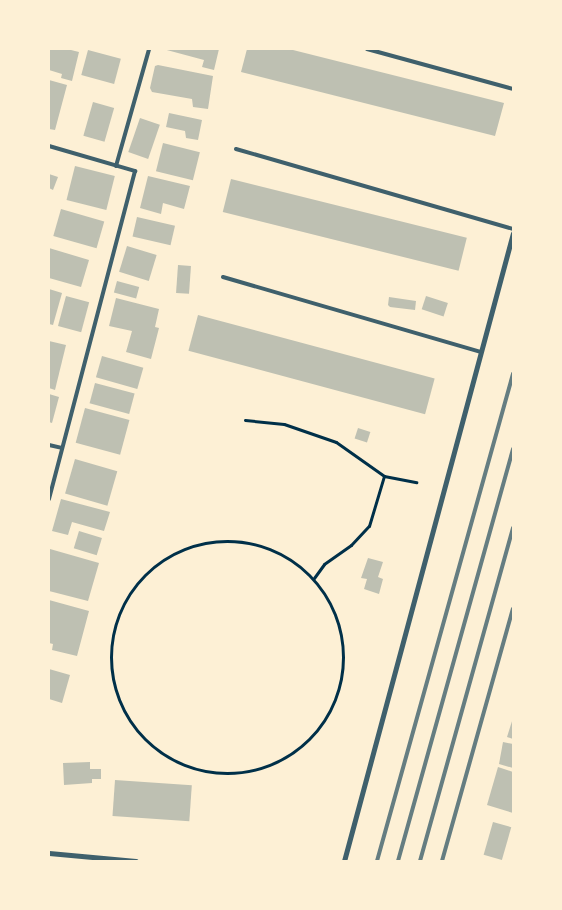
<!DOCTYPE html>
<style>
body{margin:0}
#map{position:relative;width:562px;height:910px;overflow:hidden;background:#fdf0d5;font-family:Raleway,sans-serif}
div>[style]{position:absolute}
.building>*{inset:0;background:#bec0b2;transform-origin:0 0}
.path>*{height:3px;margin:-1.5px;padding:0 1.5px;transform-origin:1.5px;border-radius:1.5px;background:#003049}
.path>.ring{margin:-1.5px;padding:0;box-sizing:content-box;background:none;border:3px solid #003049;border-radius:50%}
.service>*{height:4px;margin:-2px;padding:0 2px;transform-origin:2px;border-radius:2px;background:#3f606c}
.minor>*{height:5px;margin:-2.5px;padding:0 2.5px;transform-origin:2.5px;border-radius:2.5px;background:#3f606c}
.rail>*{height:4px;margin:-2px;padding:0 2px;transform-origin:2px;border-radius:2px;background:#657d81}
span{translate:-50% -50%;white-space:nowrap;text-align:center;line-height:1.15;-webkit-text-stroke:4.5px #fdf0d5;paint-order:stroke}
.frame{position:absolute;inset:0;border:50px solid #fdf0d5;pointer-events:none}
</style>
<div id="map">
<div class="building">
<i style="clip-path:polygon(49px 49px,67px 49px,79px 52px,72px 81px,61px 78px,62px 74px,49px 70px)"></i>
<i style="clip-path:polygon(163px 49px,219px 49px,214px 70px,202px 67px,204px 60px)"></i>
<i style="clip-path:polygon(247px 49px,289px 49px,504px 103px,495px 136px,241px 72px)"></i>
<i style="left:88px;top:50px;width:34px;height:26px;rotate:15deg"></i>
<i style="clip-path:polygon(158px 65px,213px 76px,208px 109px,193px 107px,192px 99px,152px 92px,150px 88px,155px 66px)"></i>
<i style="clip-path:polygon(49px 80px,67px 85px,55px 130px,49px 129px)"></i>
<i style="left:93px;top:102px;width:22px;height:35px;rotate:16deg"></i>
<i style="clip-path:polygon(169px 113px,202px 120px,198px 140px,186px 138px,185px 131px,166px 127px)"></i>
<i style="left:140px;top:118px;width:21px;height:36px;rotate:19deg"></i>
<i style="left:163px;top:143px;width:38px;height:29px;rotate:14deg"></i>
<i style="left:75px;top:166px;width:41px;height:35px;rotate:14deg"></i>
<i style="clip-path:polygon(49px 174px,58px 177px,53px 190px,49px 188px)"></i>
<i style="clip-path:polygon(148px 176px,190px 186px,184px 209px,163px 203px,161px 214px,140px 208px)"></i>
<i style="left:231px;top:179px;width:243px;height:34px;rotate:14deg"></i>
<i style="left:61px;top:209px;width:45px;height:28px;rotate:16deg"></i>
<i style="left:137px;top:217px;width:39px;height:20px;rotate:13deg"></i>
<i style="left:127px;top:246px;width:31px;height:27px;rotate:17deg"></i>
<i style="clip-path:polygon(49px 248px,89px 260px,81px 287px,49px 278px)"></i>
<i style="left:178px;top:265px;width:13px;height:28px;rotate:4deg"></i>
<i style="left:117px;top:281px;width:23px;height:12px;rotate:15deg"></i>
<i style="clip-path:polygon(49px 289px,62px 293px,53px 325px,49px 324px)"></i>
<i style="left:66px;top:296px;width:24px;height:31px;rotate:15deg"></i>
<i style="left:426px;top:296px;width:23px;height:14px;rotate:18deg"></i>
<i style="clip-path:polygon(389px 297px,416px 301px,415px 310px,390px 307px,388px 305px)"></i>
<i style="clip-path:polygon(116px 298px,159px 309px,155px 327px,159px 328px,151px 359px,126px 352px,132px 331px,109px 326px)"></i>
<i style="left:198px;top:315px;width:245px;height:37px;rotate:15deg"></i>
<i style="clip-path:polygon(49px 341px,66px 345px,55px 390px,49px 388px)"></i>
<i style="left:102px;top:356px;width:43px;height:22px;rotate:16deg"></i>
<i style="left:95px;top:383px;width:41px;height:21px;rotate:15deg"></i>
<i style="clip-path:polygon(49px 394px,59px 397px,52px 423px,49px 422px)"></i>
<i style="left:85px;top:408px;width:46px;height:36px;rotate:15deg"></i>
<i style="left:358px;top:428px;width:13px;height:11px;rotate:18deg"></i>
<i style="left:75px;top:459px;width:44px;height:36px;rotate:16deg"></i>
<i style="clip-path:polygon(61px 499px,110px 512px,104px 531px,72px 522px,68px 535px,52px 531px)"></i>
<i style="left:79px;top:531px;width:24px;height:18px;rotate:17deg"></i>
<i style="clip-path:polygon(50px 549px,99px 563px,88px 601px,49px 591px)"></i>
<i style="clip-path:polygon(368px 558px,383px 562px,378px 577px,383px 579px,379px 594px,364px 589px,367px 579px,361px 578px)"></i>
<i style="clip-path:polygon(49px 600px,89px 611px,77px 656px,52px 650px,53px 644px,49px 643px)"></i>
<i style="clip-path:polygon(49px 669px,70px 675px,62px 703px,49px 699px)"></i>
<i style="clip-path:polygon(513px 718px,513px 739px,507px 737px)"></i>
<i style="clip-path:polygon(503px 742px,513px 744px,513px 768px,499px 764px)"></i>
<i style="clip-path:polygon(90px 762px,90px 769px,101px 769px,101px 779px,92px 779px,92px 783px,64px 785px,63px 763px)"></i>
<i style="clip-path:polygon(498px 767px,513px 772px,513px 813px,487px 805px)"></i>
<i style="left:115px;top:780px;width:77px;height:36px;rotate:4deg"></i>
<i style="left:493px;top:822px;width:19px;height:34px;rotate:16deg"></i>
</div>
<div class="path">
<i style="left:245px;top:420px;width:39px;rotate:6deg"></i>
<i style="left:284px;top:424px;width:55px;rotate:19.1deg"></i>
<i style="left:336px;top:442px;width:59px;rotate:35.3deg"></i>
<i style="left:384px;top:476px;width:33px;rotate:11deg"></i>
<i class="ring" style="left:111px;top:541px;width:229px;height:229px"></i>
<i style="left:314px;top:578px;width:17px;rotate:-54deg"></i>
<i style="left:324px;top:564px;width:33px;rotate:-35deg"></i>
<i style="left:351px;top:545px;width:26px;rotate:-47deg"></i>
<i style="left:369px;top:526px;width:52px;rotate:-73.3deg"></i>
</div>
<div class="service">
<i style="left:367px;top:49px;width:151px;rotate:15.3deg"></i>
<i style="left:49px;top:146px;width:90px;rotate:16.2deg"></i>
<i style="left:135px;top:171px;width:339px;rotate:104.7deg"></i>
<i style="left:236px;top:149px;width:288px;rotate:16.1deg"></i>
<i style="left:116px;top:166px;width:122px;rotate:-74.2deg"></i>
<i style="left:223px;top:277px;width:269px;rotate:16.2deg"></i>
<i style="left:49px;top:445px;width:13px;rotate:13deg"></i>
</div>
<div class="minor">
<i style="left:49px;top:853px;width:87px;rotate:5.3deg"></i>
<i style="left:344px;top:861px;width:650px;rotate:-74.94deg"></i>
</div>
<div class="rail">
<i style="left:377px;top:861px;width:506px;rotate:-74.4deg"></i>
<i style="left:398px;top:861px;width:428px;rotate:-74.4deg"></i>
<i style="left:420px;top:861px;width:346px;rotate:-74.4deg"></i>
<i style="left:442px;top:861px;width:262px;rotate:-74.3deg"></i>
</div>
<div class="frame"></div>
</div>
